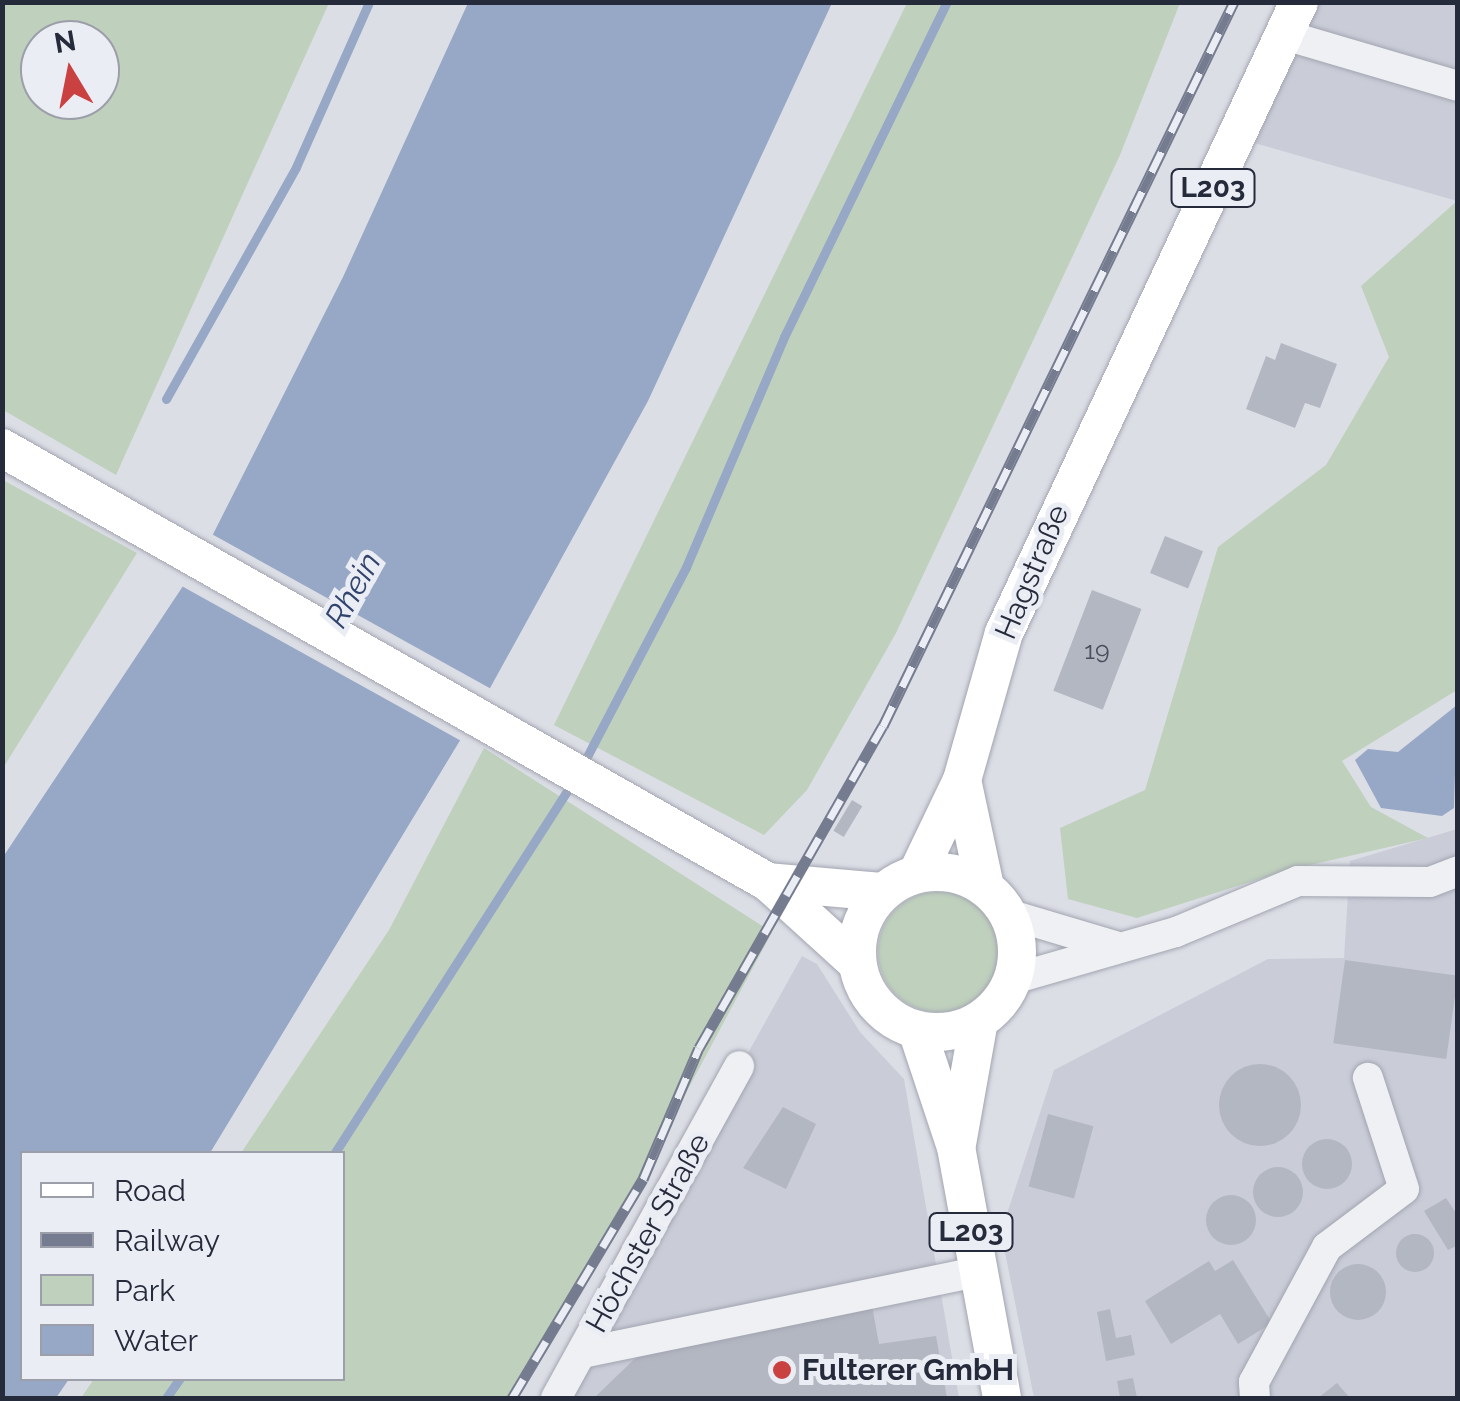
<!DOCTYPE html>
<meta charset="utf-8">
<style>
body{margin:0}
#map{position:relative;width:1460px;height:1401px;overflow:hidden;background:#dcdee6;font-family:Raleway,sans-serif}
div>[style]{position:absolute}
.built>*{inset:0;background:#cacdd8}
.green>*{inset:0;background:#bfd0bd}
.round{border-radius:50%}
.water>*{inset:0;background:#97a7c6}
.pier>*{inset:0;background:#dcdee6;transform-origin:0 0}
.stream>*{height:9px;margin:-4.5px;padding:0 4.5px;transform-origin:4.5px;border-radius:4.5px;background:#97a7c6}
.building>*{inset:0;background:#b3b7c2;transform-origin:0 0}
.roads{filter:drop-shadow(0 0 2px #a2a5b0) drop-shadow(0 0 2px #a2a5b0)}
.minor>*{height:30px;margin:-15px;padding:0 15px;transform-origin:15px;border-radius:15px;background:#eef0f4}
.major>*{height:38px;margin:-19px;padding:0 19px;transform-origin:19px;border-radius:19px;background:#fff}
.major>.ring{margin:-19px;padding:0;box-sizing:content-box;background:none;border:38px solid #fff;border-radius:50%}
.rail>*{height:11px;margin-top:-5.5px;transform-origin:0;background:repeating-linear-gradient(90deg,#ebedf4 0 22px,#767c8f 0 44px);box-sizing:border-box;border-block:2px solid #767c8f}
.dots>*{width:28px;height:28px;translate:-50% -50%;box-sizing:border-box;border:5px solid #ebedf4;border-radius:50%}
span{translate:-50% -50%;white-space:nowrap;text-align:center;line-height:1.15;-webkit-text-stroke:10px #ebedf4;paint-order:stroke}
.number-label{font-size:25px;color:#494e5e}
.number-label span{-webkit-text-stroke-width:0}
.shield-label span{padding:2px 8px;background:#ebedf4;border:2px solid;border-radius:8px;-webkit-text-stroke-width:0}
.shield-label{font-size:28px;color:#262b3c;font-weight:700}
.street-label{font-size:30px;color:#262b3c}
.poi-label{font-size:30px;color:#262b3c;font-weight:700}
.left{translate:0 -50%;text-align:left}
.water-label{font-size:32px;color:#31446e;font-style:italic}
.frame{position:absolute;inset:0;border:5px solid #262b3c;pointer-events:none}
.legend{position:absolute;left:20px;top:1151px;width:325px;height:230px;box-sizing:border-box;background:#ebedf4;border:2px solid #9c9faa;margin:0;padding:12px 18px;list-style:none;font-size:30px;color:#262b3c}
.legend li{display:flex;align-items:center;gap:20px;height:50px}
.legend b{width:50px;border:2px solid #9c9faa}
.north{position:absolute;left:20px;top:20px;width:100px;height:100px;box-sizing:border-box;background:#ebedf4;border:2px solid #9c9faa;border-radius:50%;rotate:350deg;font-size:28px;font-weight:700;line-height:40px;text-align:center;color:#262b3c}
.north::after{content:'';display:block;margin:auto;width:35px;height:45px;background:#ca4142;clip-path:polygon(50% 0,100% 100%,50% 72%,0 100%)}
</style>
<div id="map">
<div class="built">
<i style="clip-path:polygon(1311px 3px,1457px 3px,1457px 201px,1251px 142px)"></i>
<i style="clip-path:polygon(1457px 829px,1457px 1398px,1034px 1398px,1001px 1232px,1054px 1070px,1268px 959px,1344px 958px,1350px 861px)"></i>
<i style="clip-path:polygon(802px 956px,817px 964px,860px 1032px,904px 1079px,959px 1398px,556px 1398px)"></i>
</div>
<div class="green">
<i style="clip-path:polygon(evenodd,3px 2px,329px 3px,116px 475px,3px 410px,3px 2px,40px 40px,100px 40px,100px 100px,40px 100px,40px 40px)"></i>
<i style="clip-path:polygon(907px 3px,1180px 3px,1120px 155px,896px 633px,807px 790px,764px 835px,554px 725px)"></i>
<i style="clip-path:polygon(1457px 201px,1457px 690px,1342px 761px,1371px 807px,1428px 838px,1288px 870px,1137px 918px,1068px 899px,1060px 828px,1145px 790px,1218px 547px,1326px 465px,1389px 357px,1361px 286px)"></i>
<i style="clip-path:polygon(3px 480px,137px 553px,3px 768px)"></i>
<i style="clip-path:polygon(484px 748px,772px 932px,586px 1280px,512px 1398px,81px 1398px,94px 1379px,342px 1378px,342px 1154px,241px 1153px,389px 930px)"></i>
<i class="round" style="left:878px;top:892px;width:120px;height:120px"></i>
</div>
<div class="water">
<i style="clip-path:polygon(468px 3px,832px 3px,648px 401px,473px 719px,210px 1153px,22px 1154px,22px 1378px,69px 1379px,56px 1398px,3px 1398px,3px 857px,199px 562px,343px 277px)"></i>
<i style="clip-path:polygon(1457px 705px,1454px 808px,1442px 816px,1381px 808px,1355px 760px,1368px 749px,1398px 752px)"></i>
</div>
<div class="pier">
<i style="left:208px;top:532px;width:327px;height:60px;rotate:29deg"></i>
</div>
<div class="stream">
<i style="left:166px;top:399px;width:266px;rotate:-60.7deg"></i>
<i style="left:296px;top:167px;width:180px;rotate:-66.1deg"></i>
<i style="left:581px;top:768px;width:227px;rotate:-62.4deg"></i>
<i style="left:686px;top:567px;width:250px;rotate:-66.9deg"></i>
<i style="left:784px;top:337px;width:373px;rotate:-64.1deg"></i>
<i style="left:334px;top:1154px;width:442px;rotate:-57.3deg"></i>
<i style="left:166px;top:1398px;width:24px;rotate:-55deg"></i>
</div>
<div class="building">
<i style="clip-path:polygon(1281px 343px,1337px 364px,1320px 408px,1305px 403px,1295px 428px,1246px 409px,1266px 356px,1275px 360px)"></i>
<i style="left:1165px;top:536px;width:41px;height:40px;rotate:22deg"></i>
<i style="left:1092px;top:590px;width:53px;height:108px;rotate:21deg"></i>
<i style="left:852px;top:800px;width:12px;height:36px;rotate:31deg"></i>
<i style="left:1345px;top:960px;width:114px;height:84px;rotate:8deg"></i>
<i class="round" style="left:1219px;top:1064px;width:82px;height:82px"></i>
<i style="clip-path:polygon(783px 1107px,816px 1124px,786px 1189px,743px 1168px)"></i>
<i style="left:1048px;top:1114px;width:47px;height:75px;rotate:15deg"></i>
<i class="round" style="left:1302px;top:1139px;width:50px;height:50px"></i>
<i class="round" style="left:1253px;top:1167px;width:50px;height:50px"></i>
<i class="round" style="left:1206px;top:1195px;width:50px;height:50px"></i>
<i style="clip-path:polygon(1446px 1198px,1458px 1216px,1458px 1245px,1448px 1250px,1424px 1211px)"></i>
<i class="round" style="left:1396px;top:1234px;width:38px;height:38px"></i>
<i style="clip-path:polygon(1233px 1260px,1272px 1323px,1238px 1344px,1220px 1314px,1171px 1344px,1145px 1301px,1209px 1261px,1215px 1271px)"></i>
<i class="round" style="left:1330px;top:1264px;width:56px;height:56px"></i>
<i style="clip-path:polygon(872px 1306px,879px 1344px,936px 1336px,947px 1398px,594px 1398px,648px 1346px)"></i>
<i style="clip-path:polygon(1110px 1309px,1116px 1338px,1131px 1335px,1135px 1355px,1106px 1361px,1097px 1312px)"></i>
<i style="clip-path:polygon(1133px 1378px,1137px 1398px,1120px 1398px,1117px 1381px)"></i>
<i style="clip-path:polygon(1337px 1383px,1350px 1398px,1318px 1398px)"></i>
</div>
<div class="roads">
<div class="minor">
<i style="left:1285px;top:35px;width:180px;rotate:16.4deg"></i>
<i style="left:1008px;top:914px;width:112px;rotate:16.7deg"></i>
<i style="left:1013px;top:979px;width:170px;rotate:-16.1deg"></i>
<i style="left:1176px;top:932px;width:132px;rotate:-22.7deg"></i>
<i style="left:1298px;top:881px;width:132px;rotate:0.4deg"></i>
<i style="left:1430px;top:882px;width:30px;rotate:-21deg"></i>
<i style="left:582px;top:1353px;width:404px;rotate:-11.6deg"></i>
<i style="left:556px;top:1398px;width:379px;rotate:-61.1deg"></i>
<i style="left:1255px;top:1398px;width:16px;rotate:-94deg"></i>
<i style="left:1254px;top:1382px;width:153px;rotate:-61.6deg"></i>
<i style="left:1327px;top:1247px;width:96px;rotate:-37deg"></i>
<i style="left:1404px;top:1189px;width:117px;rotate:-108deg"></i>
</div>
<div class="major">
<i style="left:2px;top:448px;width:880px;rotate:29.54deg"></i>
<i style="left:768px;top:882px;width:120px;rotate:42.3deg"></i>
<i class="ring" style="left:857px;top:872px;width:122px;height:122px"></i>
<i style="left:917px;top:874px;width:104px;rotate:-64.4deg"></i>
<i style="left:768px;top:882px;width:115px;rotate:5deg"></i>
<i style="left:985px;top:887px;width:109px;rotate:-102.1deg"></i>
<i style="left:962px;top:780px;width:153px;rotate:-74.1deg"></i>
<i style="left:1004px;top:633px;width:697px;rotate:-64.94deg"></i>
<i style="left:917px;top:1030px;width:123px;rotate:71.6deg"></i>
<i style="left:956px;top:1147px;width:255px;rotate:79.6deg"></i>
<i style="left:957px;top:1144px;width:125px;rotate:-79.9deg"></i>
</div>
</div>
<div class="rail">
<i style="left:512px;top:1398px;width:255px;rotate:-59.1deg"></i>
<i style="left:643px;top:1179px;width:142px;rotate:-66.9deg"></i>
<i style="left:699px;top:1048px;width:371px;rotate:-60.3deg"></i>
<i style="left:883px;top:726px;width:805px;rotate:-64.14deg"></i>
</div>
<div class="dots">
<i style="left:782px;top:1370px;background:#ca4142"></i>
</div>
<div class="number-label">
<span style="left:1097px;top:650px">19</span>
</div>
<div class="shield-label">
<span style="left:1213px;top:188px">L203</span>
<span style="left:971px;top:1232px">L203</span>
</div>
<div class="street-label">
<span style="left:1032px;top:572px;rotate:-67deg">Hagstraße</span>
<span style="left:648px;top:1233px;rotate:-61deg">Höchster Straße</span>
</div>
<div class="poi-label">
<span class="left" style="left:802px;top:1370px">Fulterer GmbH</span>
</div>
<div class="water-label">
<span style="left:353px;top:590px;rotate:-61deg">Rhein</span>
</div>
<div class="frame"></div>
<ul class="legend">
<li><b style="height:12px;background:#fff"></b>Road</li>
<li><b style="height:12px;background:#767c8f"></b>Railway</li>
<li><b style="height:28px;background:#bfd0bd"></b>Park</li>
<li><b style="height:28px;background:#97a7c6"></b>Water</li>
</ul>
<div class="north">N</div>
</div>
